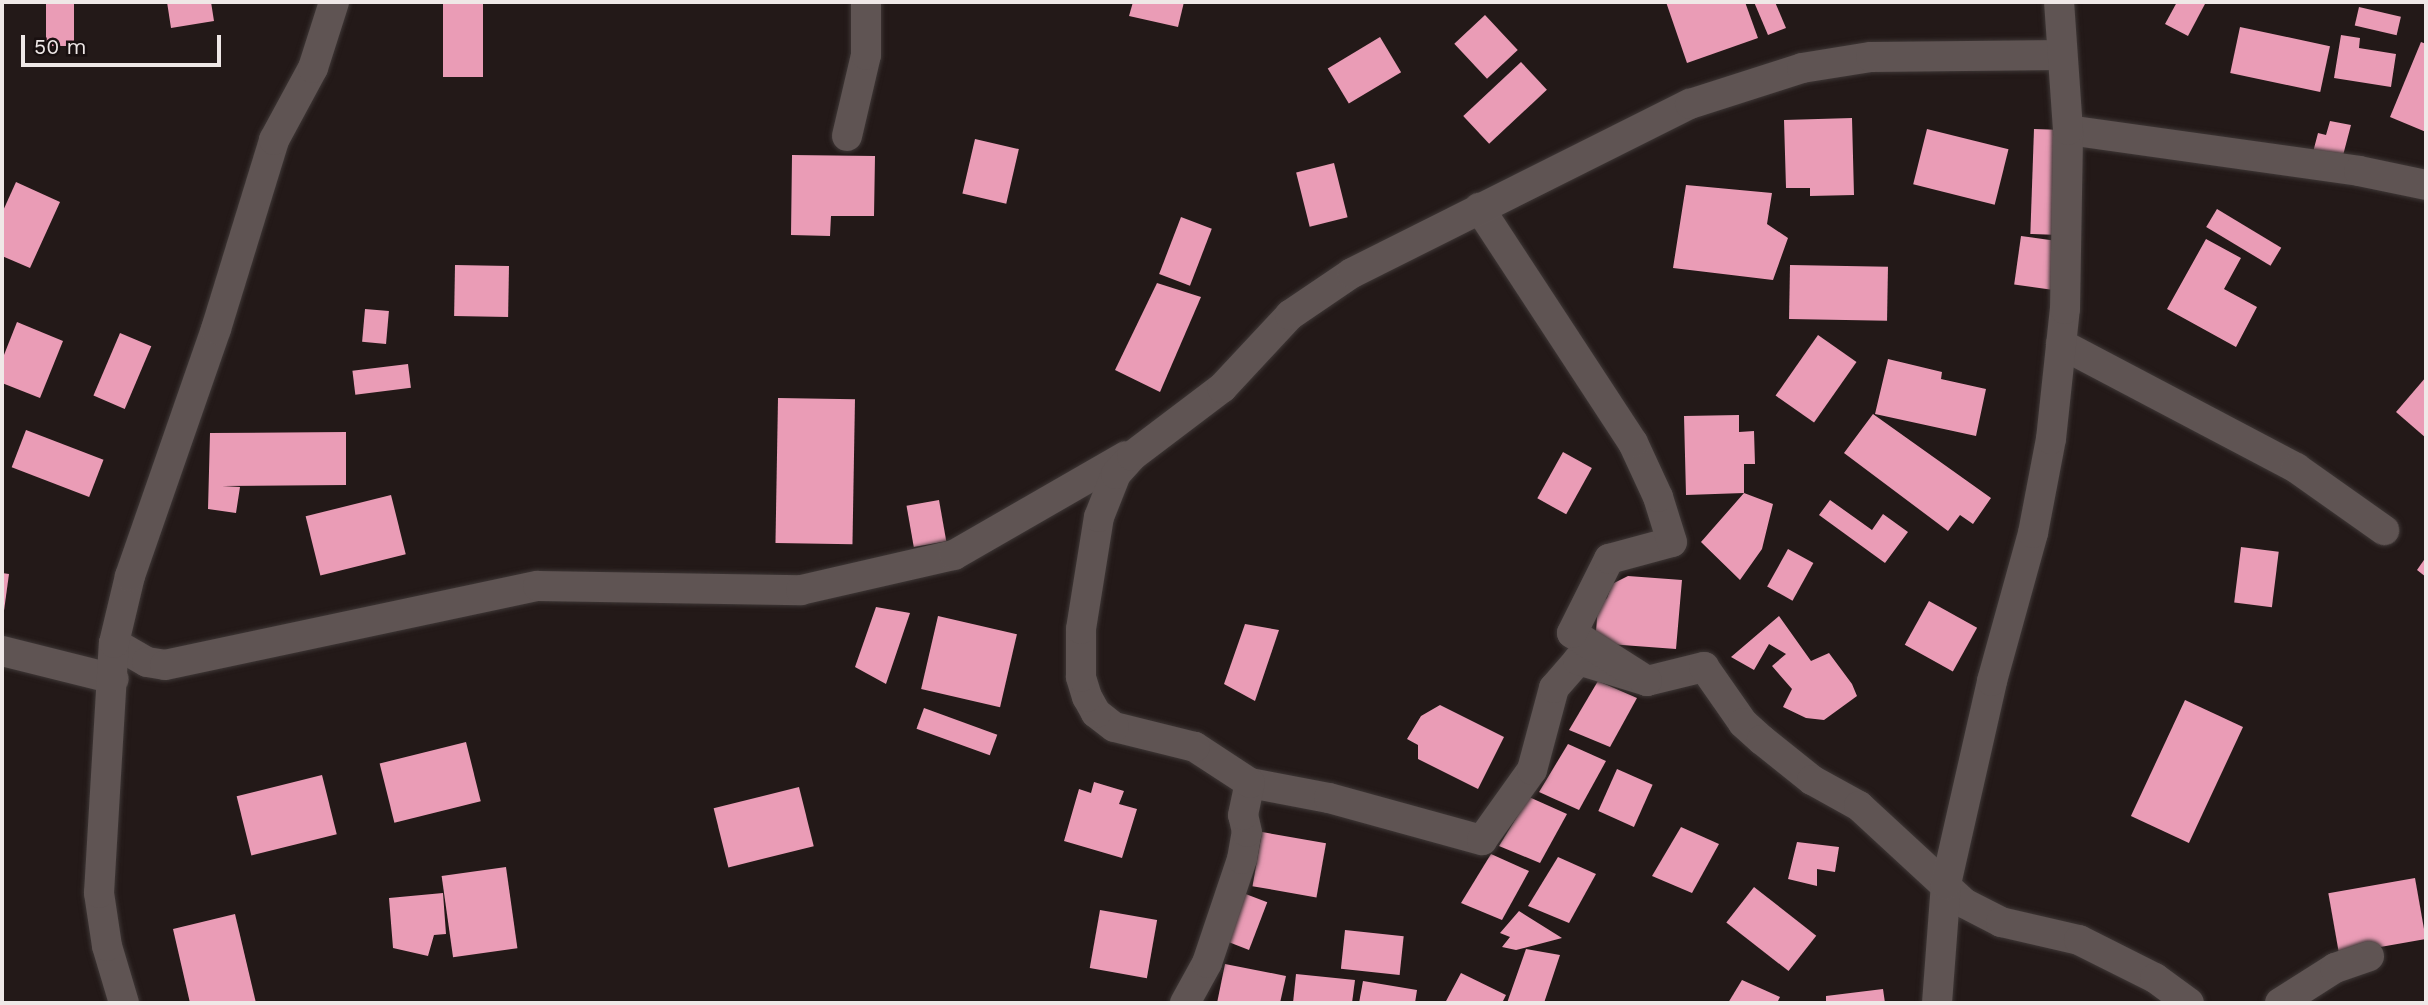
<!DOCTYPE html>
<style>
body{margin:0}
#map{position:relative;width:2428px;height:1005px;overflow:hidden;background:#231918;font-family:"Work Sans",sans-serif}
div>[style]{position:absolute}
.building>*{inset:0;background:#ea9cb6;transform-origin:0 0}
.roads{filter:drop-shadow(0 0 2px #3e3736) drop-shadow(0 0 2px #3e3736)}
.minor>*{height:30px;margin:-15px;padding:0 15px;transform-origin:15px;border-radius:15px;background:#5f5453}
span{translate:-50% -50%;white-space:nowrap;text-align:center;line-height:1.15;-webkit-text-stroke:7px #191010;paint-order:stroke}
.frame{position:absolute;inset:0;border:4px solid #efe8e7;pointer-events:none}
.scale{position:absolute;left:21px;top:35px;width:200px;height:32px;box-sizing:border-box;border:4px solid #efe8e7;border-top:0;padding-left:9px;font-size:21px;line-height:24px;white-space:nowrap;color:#efe8e7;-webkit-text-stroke:5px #191010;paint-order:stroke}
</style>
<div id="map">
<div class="building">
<i style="left:46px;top:2px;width:28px;height:44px"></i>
<i style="clip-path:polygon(167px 2px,211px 2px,214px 21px,171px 28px)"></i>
<i style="left:443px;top:2px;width:40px;height:75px"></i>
<i style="clip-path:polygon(1133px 2px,1184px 2px,1178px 27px,1129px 16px)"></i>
<i style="clip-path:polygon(1666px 2px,1745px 2px,1758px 38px,1687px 63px)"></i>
<i style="clip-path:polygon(1754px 2px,1775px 2px,1786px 28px,1768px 35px)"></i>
<i style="clip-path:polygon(2177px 2px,2206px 2px,2188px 36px,2165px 24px)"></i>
<i style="left:2359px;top:7px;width:43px;height:19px;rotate:13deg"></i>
<i style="left:1485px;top:15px;width:48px;height:42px;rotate:47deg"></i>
<i style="left:2240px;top:27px;width:92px;height:47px;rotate:12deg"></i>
<i style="clip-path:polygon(2341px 35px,2360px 38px,2359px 48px,2396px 54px,2391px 87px,2334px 78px)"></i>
<i style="left:1380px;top:37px;width:41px;height:61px;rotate:59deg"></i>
<i style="clip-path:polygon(2421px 42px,2426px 44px,2426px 132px,2390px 117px)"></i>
<i style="left:1521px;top:62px;width:38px;height:79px;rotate:47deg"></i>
<i style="clip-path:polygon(1852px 118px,1854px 195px,1810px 196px,1810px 188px,1786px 188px,1784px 120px)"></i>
<i style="clip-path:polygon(2330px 121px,2351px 125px,2341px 163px,2312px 156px,2318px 133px,2326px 135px)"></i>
<i style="left:1927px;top:129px;width:84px;height:57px;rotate:14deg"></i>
<i style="left:2034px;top:129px;width:36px;height:105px;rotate:2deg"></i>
<i style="left:975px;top:139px;width:45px;height:56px;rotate:13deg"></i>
<i style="clip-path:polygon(792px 155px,875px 156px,874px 216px,831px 216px,830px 236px,791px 235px)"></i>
<i style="left:1334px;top:163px;width:56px;height:39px;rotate:76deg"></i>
<i style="clip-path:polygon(16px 182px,60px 202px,30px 268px,2px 256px,2px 213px)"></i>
<i style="clip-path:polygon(1686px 185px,1772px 193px,1767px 224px,1788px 238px,1773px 280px,1673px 268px)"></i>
<i style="left:2217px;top:209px;width:75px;height:21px;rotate:31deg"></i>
<i style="left:1181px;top:217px;width:33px;height:61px;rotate:21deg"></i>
<i style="left:2021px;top:236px;width:49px;height:49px;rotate:8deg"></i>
<i style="clip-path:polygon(2206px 239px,2241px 258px,2224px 289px,2257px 307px,2236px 347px,2167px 309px)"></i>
<i style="left:455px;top:265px;width:54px;height:51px;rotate:1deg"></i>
<i style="left:1790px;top:265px;width:98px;height:54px;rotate:1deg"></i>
<i style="clip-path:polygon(1157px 283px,1201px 297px,1160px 392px,1115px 370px)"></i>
<i style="left:365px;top:309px;width:24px;height:33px;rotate:5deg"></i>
<i style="clip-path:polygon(17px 322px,63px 341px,40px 398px,2px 383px,2px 360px)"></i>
<i style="left:120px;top:333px;width:34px;height:68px;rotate:23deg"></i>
<i style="left:1818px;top:335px;width:47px;height:74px;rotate:35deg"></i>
<i style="clip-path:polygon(1888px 359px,1942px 372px,1941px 379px,1986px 389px,1976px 436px,1875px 414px)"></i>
<i style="left:408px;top:364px;width:24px;height:56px;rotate:83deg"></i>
<i style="clip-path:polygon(2426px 377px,2426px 438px,2396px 412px)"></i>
<i style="left:778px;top:398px;width:77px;height:145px;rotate:1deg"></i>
<i style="clip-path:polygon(1873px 414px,1991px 498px,1973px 524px,1960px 515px,1948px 531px,1844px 453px)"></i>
<i style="clip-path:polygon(1739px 415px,1739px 432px,1754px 431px,1755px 464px,1744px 464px,1744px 493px,1773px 504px,1762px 549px,1740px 580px,1701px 542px,1744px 493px,1686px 495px,1684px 416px)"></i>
<i style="left:26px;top:430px;width:83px;height:40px;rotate:21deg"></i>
<i style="clip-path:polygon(346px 432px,346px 485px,222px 486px,240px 487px,236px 513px,208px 509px,210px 433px)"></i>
<i style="left:1563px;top:452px;width:33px;height:53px;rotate:29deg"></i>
<i style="left:391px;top:495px;width:61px;height:88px;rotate:76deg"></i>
<i style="left:939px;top:500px;width:42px;height:33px;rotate:80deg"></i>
<i style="clip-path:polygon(1830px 500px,1872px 530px,1883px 514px,1908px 532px,1885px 563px,1819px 515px)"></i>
<i style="left:2241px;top:547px;width:38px;height:56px;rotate:7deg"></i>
<i style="left:1788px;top:549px;width:29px;height:43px;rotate:29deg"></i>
<i style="clip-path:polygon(2426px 557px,2426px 577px,2417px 570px)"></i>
<i style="clip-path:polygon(2px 573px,9px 574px,3px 618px,2px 618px)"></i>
<i style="clip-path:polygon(1628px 576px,1682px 580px,1676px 649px,1595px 643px,1598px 606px,1607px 598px,1612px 584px)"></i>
<i style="left:1929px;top:601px;width:55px;height:50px;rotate:29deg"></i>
<i style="clip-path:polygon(876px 607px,910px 613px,886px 684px,855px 667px)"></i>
<i style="left:938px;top:616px;width:81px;height:75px;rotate:13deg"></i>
<i style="clip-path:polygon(1779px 616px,1811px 661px,1829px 653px,1852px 684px,1857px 696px,1824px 720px,1806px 718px,1783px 707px,1792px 689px,1772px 666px,1786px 654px,1769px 644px,1754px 670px,1731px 657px)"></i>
<i style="clip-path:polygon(1245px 624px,1279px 630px,1255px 701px,1224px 684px)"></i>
<i style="clip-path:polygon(1598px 681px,1637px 698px,1610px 747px,1569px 730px)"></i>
<i style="left:2185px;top:700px;width:64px;height:128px;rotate:25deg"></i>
<i style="clip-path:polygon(1440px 705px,1504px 737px,1478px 789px,1418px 759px,1418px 745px,1407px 739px,1421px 716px)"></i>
<i style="left:924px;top:708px;width:78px;height:22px;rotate:20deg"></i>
<i style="left:466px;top:742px;width:61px;height:89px;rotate:76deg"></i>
<i style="clip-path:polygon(1568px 744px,1606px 761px,1579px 810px,1539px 792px)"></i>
<i style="left:1617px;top:769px;width:39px;height:46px;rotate:24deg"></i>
<i style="left:322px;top:775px;width:61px;height:88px;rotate:76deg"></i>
<i style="clip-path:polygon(1094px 782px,1124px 791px,1119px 804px,1137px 809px,1122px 858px,1064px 841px,1079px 789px,1091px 793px)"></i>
<i style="left:799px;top:787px;width:61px;height:88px;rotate:76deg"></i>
<i style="clip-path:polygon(1529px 797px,1567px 814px,1540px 863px,1499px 846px)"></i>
<i style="clip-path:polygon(1681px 827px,1719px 844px,1692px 893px,1652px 876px)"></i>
<i style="left:1262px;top:832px;width:65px;height:55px;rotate:10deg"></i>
<i style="clip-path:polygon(1797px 842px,1839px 847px,1835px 872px,1817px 869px,1817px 886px,1788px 879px)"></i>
<i style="clip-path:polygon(1491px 854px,1529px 871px,1502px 920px,1461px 903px)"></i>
<i style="clip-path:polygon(1558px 857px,1596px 874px,1569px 923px,1528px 906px)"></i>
<i style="left:506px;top:867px;width:82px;height:65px;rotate:82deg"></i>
<i style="left:2415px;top:878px;width:62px;height:88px;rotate:80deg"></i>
<i style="left:1754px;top:887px;width:79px;height:45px;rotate:38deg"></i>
<i style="clip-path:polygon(443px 893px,446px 934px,434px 935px,428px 956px,393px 948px,389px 898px)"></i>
<i style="left:1243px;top:893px;width:26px;height:51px;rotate:21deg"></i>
<i style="left:1100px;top:910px;width:58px;height:59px;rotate:10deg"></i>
<i style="clip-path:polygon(1519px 911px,1562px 938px,1516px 950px,1502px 947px,1510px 937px,1500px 933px)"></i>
<i style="clip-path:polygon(235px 914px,256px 1003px,190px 1003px,173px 929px)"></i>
<i style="left:1345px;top:930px;width:59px;height:39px;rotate:6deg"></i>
<i style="clip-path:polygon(1526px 949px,1560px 955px,1544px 1003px,1507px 1003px)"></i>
<i style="clip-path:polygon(1225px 964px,1286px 976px,1280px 1003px,1217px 1003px)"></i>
<i style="clip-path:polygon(1461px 973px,1506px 995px,1502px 1003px,1445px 1003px)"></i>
<i style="clip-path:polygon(1296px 974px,1355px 980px,1352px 1003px,1293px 1003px)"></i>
<i style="clip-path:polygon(1742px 980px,1780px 997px,1777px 1003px,1728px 1003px)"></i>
<i style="clip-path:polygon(1363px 981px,1417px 990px,1415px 1003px,1359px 1003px)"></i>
<i style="clip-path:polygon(1883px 989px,1885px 1003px,1826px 1003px,1826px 996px)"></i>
</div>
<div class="roads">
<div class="minor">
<i style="left:2068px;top:130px;width:294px;rotate:8deg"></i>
<i style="left:2359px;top:171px;width:68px;rotate:11.8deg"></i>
<i style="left:847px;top:136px;width:83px;rotate:-76.8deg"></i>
<i style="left:866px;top:55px;width:53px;rotate:-90deg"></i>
<i style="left:2061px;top:344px;width:266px;rotate:27.8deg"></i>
<i style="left:2296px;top:468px;width:108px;rotate:35.2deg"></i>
<i style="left:114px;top:643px;width:38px;rotate:30deg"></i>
<i style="left:147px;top:662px;width:18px;rotate:9deg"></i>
<i style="left:165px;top:665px;width:381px;rotate:-12deg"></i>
<i style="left:538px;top:586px;width:263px;rotate:0.9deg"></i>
<i style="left:801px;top:590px;width:157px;rotate:-12.9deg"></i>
<i style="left:954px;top:555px;width:198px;rotate:-29.9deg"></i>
<i style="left:2px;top:651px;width:115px;rotate:14deg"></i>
<i style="left:1647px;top:681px;width:59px;rotate:-13.8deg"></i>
<i style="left:1704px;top:667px;width:68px;rotate:55.1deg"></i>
<i style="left:1743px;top:723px;width:25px;rotate:42deg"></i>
<i style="left:1762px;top:740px;width:64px;rotate:38.7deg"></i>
<i style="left:1812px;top:780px;width:54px;rotate:29deg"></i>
<i style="left:1859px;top:806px;width:143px;rotate:42.7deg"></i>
<i style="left:1964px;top:903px;width:42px;rotate:27.2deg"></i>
<i style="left:2001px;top:922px;width:80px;rotate:13deg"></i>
<i style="left:2079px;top:940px;width:85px;rotate:26.6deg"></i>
<i style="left:2155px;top:978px;width:42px;rotate:36.3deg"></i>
<i style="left:1250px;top:783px;width:80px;rotate:10.8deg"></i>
<i style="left:1329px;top:798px;width:159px;rotate:15.4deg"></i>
<i style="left:1482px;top:840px;width:86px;rotate:-54.5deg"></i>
<i style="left:1532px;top:770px;width:85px;rotate:-75deg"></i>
<i style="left:1554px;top:688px;width:37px;rotate:-49deg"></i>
<i style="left:1578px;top:660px;width:72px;rotate:16.9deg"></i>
<i style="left:1647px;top:681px;width:89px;rotate:-147.4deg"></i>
<i style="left:1572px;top:633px;width:83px;rotate:-63.4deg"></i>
<i style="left:1609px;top:559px;width:65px;rotate:-15.1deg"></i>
<i style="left:1672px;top:542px;width:47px;rotate:-107.3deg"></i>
<i style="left:1658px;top:497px;width:60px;rotate:-114.8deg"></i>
<i style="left:1633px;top:443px;width:281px;rotate:-123.2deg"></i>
<i style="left:124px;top:1003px;width:59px;rotate:-106.6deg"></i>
<i style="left:107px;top:946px;width:54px;rotate:-98.6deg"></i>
<i style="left:99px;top:893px;width:250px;rotate:-86.6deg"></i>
<i style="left:114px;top:643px;width:69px;rotate:-76.6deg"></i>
<i style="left:130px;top:576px;width:262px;rotate:-70.8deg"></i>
<i style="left:216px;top:329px;width:198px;rotate:-72.9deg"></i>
<i style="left:274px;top:140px;width:82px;rotate:-61.6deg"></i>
<i style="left:313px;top:68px;width:69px;rotate:-72.3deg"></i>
<i style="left:1185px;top:1003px;width:46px;rotate:-61.2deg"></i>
<i style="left:1207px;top:963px;width:110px;rotate:-71.4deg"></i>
<i style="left:1242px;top:859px;width:27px;rotate:-80deg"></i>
<i style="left:1247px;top:832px;width:17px;rotate:-103deg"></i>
<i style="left:1243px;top:815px;width:33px;rotate:-78deg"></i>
<i style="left:1250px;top:783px;width:66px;rotate:-146.8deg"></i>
<i style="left:1195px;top:747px;width:83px;rotate:-166.1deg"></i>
<i style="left:1114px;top:727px;width:23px;rotate:-142deg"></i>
<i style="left:1096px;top:713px;width:18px;rotate:-119deg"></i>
<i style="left:1087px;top:697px;width:21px;rotate:-107deg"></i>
<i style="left:1081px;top:677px;width:48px;rotate:-90deg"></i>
<i style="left:1081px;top:629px;width:113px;rotate:-80.9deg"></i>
<i style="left:1099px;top:517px;width:46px;rotate:-68.4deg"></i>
<i style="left:1116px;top:474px;width:24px;rotate:-48deg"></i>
<i style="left:1132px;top:456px;width:113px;rotate:-37.1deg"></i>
<i style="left:1222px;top:388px;width:100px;rotate:-47deg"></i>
<i style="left:1290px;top:315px;width:75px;rotate:-34.1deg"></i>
<i style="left:1352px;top:273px;width:378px;rotate:-26.6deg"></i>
<i style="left:1690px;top:104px;width:118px;rotate:-17.8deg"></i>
<i style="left:1802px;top:68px;width:70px;rotate:-9.1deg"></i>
<i style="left:1871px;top:57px;width:191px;rotate:-0.6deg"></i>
<i style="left:1937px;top:1003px;width:119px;rotate:-85.7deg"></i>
<i style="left:1946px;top:884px;width:208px;rotate:-77.2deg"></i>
<i style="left:1992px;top:681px;width:154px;rotate:-74.5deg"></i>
<i style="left:2033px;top:533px;width:96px;rotate:-79.2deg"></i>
<i style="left:2051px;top:439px;width:131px;rotate:-83.9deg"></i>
<i style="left:2065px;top:309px;width:179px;rotate:-89deg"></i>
<i style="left:2068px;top:130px;width:128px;rotate:-94deg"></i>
<i style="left:2280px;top:1003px;width:65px;rotate:-32.5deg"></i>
<i style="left:2335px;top:968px;width:36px;rotate:-19deg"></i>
</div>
</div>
<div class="frame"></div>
<div class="scale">50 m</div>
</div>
